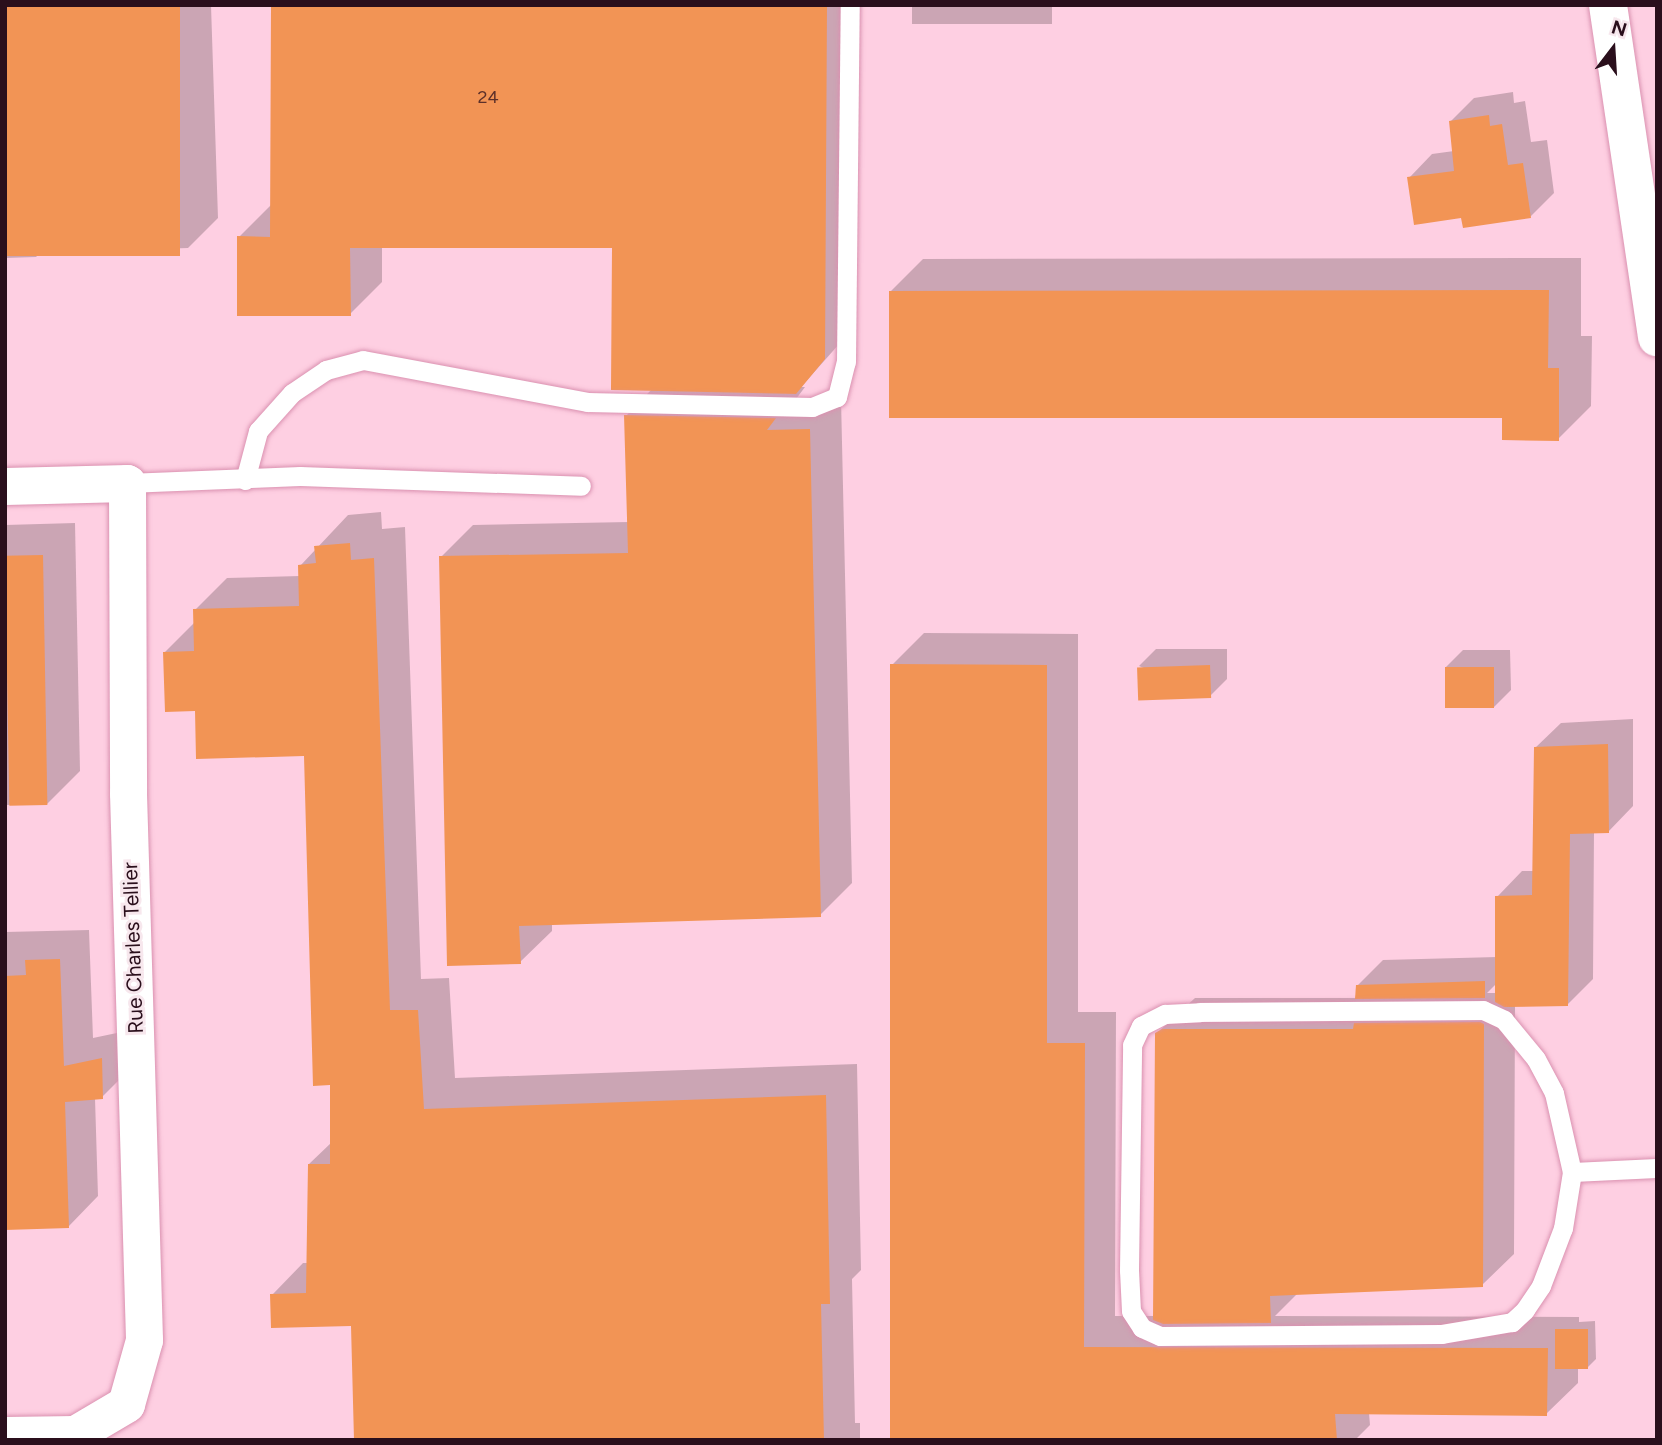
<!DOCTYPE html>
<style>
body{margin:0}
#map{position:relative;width:1662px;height:1445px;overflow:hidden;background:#fecfe2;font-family:Figtree,sans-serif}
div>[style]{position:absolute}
.shadow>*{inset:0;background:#0003;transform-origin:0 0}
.building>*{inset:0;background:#f29455;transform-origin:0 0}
.roads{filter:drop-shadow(0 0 2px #da91b0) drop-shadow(0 0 2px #da91b0)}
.service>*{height:19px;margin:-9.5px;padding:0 9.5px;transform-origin:9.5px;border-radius:9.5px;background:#fff}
.minor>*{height:37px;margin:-18.5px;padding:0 18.5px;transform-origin:18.5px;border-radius:18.5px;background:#fff}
.primary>*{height:38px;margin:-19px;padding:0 19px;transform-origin:19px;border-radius:19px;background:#fff}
span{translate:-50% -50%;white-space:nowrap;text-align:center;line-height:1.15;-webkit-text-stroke:6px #f7e7ed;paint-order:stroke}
.number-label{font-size:18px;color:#5c302a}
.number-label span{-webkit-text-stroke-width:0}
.street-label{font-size:21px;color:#2a0f1c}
.frame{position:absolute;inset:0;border:7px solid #2a0f1c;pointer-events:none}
.north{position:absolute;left:1578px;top:14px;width:70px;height:70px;-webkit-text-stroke:5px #f7e7ed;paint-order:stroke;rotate:17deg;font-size:19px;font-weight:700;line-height:28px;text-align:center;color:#2a0f1c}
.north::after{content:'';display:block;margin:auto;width:24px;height:32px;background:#2a0f1c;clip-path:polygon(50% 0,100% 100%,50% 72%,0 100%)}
</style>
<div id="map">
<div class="shadow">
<i style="clip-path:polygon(5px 5px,211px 5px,218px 218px,188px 248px,40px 253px,36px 257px,5px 258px)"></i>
<i style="clip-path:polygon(272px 5px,858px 5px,856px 325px,801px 387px,805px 387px,796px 399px,841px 398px,852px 883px,820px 915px,552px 924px,552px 931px,520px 962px,441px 557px,473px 525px,629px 522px,626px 416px,652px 389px,613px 246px,382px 246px,382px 282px,350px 314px,239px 237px,272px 204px)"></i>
<i style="left:912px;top:5px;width:140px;height:19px"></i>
<i style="clip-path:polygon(1513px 92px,1514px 103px,1525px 101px,1531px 142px,1547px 140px,1554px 193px,1530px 217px,1463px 216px,1409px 178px,1432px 154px,1454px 151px,1450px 122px,1474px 98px)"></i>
<i style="clip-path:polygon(1581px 258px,1581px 336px,1592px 336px,1591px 406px,1558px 439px,1504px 416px,891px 291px,923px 259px)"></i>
<i style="clip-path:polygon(381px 512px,382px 529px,405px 527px,421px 979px,449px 978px,455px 1078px,857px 1064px,861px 1270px,852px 1279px,855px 1423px,860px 1423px,860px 1440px,355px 1440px,353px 1324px,272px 1295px,303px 1263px,308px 1263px,309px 1164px,332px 1142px,332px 1083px,306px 754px,197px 709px,165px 652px,195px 622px,195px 610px,227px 578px,300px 576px,300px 566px,348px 515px)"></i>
<i style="clip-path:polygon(75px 523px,80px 771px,47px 804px,5px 805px,5px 525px)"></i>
<i style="clip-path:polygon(evenodd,924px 633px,1078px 634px,1078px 1012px,1116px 1012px,1115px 1316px,1155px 1316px,1157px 1033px,1195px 998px,1357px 998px,1357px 986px,1383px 960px,1497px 957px,1497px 897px,1522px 871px,1534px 871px,1535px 748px,1561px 723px,1633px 719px,1633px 806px,1608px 832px,1594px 832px,1593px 979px,1568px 1004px,1515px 1005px,1514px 1254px,1482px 1285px,1298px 1293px,1275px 1316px,1579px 1317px,1579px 1322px,1595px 1321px,1596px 1359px,1588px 1367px,1578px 1368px,1578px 1383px,1546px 1414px,1369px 1413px,1370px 1425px,1355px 1440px,892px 1440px,892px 665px,924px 633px,1496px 984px,1496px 993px,1487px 993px,1496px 984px)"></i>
<i style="clip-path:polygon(1156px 649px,1227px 649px,1227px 679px,1210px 696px,1139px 666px)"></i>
<i style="clip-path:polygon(1463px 650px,1510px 650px,1511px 690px,1494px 707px,1446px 667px)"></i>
<i style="clip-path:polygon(89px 930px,93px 1038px,131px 1030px,132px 1067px,102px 1097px,95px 1098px,98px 1196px,69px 1226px,5px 1228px,5px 932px)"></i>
<i style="clip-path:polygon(5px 1232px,7px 1269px,5px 1270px)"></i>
</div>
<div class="building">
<i style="left:5px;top:5px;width:175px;height:251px"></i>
<i style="clip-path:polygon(271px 5px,827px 5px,825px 359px,796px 394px,611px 390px,612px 248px,350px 248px,351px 316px,237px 316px,237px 236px,270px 237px)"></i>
<i style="clip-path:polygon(1489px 115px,1490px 126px,1502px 124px,1508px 165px,1523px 163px,1531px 218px,1463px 228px,1461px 218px,1414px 225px,1407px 177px,1454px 171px,1449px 121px)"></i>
<i style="clip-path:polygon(1549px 290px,1548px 368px,1559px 368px,1559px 441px,1502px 440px,1502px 418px,889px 418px,889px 291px)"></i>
<i style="clip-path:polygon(624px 415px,776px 418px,767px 430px,810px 429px,821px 917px,519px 926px,521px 964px,447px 966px,439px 556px,628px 553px)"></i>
<i style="clip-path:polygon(350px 543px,351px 560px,374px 558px,390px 1010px,418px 1010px,424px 1109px,826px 1095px,830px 1304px,821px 1304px,824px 1440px,354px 1440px,351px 1326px,271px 1328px,270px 1294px,306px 1293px,308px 1164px,330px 1164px,330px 1085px,313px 1086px,304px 756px,196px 759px,195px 711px,165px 712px,163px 652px,194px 651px,193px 609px,299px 606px,298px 565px,316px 563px,314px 546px)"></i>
<i style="left:43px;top:555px;width:250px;height:38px;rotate:89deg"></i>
<i style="clip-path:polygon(890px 664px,1047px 665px,1047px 1043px,1085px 1043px,1084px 1347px,1548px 1348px,1547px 1416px,1335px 1414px,1337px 1440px,890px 1440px)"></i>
<i style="left:1210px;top:665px;width:33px;height:73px;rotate:88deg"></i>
<i style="left:1445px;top:667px;width:49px;height:41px"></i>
<i style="clip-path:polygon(1608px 744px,1609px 833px,1570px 834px,1568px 1006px,1504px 1007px,1495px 1002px,1495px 896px,1532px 895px,1534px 747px)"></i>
<i style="clip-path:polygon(60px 959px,64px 1066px,102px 1058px,103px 1099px,65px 1102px,69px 1228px,5px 1230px,5px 976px,26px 975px,25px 960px)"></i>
<i style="clip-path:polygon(1485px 981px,1485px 998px,1355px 999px,1356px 985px)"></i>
<i style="clip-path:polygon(1480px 1022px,1484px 1024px,1483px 1287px,1270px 1296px,1271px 1323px,1163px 1324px,1153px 1320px,1155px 1033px,1162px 1029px,1353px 1029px,1354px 1023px)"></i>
<i style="left:1588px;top:1329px;width:40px;height:33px;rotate:90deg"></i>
</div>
<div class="roads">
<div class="service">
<i style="left:245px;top:480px;width:51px;rotate:-75.1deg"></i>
<i style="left:258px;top:431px;width:51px;rotate:-48.2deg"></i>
<i style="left:292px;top:393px;width:41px;rotate:-34.1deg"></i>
<i style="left:326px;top:370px;width:38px;rotate:-15deg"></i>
<i style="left:363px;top:360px;width:228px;rotate:10.6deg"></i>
<i style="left:587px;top:402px;width:225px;rotate:1.3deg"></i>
<i style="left:812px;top:407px;width:27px;rotate:-22deg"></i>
<i style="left:837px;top:397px;width:36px;rotate:-76deg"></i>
<i style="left:846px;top:362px;width:357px;rotate:-89.4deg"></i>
<i style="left:127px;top:483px;width:173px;rotate:-2.3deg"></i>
<i style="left:300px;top:476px;width:281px;rotate:2deg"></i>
<i style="left:1483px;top:1010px;width:23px;rotate:25deg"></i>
<i style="left:1504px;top:1020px;width:50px;rotate:50.6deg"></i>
<i style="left:1536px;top:1059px;width:38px;rotate:62deg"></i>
<i style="left:1554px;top:1093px;width:81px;rotate:77.2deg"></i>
<i style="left:1572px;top:1172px;width:57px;rotate:99.1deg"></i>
<i style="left:1563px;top:1228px;width:62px;rotate:110.8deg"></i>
<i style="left:1541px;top:1286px;width:29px;rotate:124deg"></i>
<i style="left:1525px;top:1310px;width:18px;rotate:137deg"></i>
<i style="left:1512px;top:1322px;width:71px;rotate:170.3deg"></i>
<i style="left:1442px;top:1334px;width:282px;rotate:179.6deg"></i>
<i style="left:1160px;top:1336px;width:20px;rotate:-156deg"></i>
<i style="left:1142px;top:1328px;width:20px;rotate:-123deg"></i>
<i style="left:1131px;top:1311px;width:41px;rotate:-92.8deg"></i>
<i style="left:1129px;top:1270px;width:225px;rotate:-89.2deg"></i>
<i style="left:1132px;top:1045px;width:21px;rotate:-65deg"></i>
<i style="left:1141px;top:1026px;width:27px;rotate:-27deg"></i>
<i style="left:1165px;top:1014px;width:35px;rotate:-3deg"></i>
<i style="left:1200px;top:1012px;width:283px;rotate:-0.4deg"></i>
<i style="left:1572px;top:1172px;width:85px;rotate:-2.7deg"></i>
</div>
<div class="minor">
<i style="left:5px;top:486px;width:122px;rotate:-1.4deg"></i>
<i style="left:127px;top:483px;width:310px;rotate:89.8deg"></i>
<i style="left:128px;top:793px;width:547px;rotate:88.32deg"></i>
<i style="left:144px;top:1340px;width:66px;rotate:105.7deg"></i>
<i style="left:126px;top:1404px;width:59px;rotate:149.5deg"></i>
<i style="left:75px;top:1434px;width:70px;rotate:179.2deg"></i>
</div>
<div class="primary">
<i style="left:1608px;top:5px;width:336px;rotate:81.6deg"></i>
</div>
</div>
<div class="number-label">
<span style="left:488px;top:97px">24</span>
</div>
<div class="street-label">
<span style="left:133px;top:948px;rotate:-92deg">Rue Charles Tellier</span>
</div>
<div class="frame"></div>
<div class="north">N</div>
</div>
